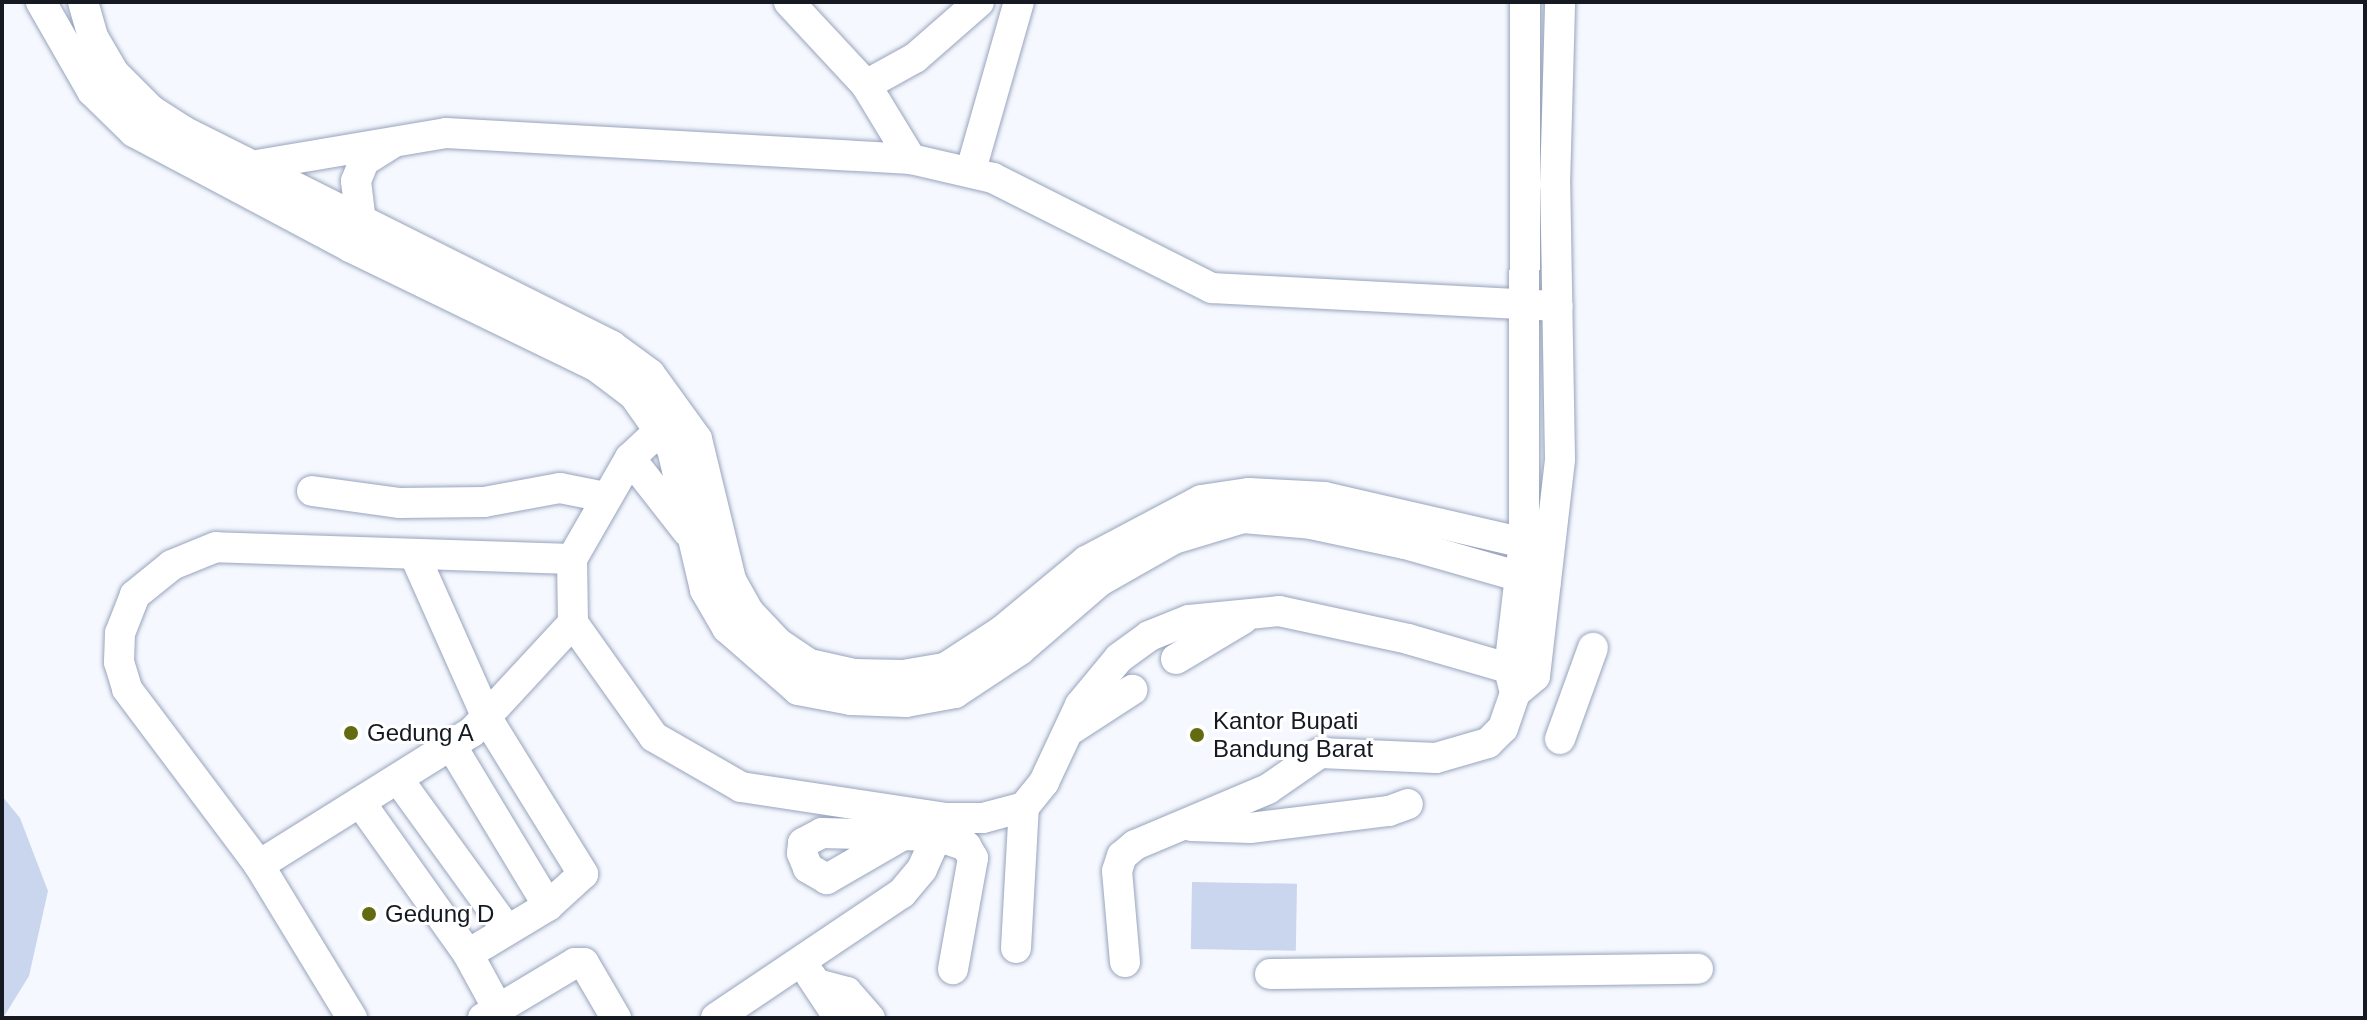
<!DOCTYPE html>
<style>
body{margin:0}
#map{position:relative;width:2367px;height:1020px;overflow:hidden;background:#f5f8fe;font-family:Arial,sans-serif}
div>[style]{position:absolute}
.green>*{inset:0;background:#cad5ee;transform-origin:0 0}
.roads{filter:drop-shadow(0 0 2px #98a4bd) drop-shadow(0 0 2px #98a4bd)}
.minor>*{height:30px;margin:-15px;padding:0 15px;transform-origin:15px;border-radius:15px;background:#fff}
.dots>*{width:22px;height:22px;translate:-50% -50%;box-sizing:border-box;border:4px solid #fff;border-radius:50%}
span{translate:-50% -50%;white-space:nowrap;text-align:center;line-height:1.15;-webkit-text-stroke:6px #fff;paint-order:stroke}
.poi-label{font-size:24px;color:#141922}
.left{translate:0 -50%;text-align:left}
.frame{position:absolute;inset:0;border:4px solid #141922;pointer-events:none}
</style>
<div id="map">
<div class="green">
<i style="clip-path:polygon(2px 796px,20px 818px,48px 891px,29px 976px,3px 1018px)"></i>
<i style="left:1192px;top:882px;width:105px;height:67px;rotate:1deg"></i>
</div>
<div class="roads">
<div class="minor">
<i style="left:41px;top:2px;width:103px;rotate:60.2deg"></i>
<i style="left:92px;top:91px;width:59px;rotate:44.3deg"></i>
<i style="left:134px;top:132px;width:245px;rotate:28deg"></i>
<i style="left:350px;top:247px;width:275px;rotate:25.9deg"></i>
<i style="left:597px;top:367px;width:46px;rotate:37.1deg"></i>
<i style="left:634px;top:395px;width:66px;rotate:54.9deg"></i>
<i style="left:672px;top:449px;width:145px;rotate:76.8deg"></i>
<i style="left:705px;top:590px;width:44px;rotate:59.9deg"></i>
<i style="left:727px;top:628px;width:94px;rotate:41.1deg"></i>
<i style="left:798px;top:690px;width:54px;rotate:10.7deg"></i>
<i style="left:851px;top:700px;width:55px;rotate:2.1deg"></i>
<i style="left:906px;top:702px;width:50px;rotate:-10.4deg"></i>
<i style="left:955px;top:693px;width:78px;rotate:-33.5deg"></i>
<i style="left:1020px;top:650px;width:106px;rotate:-40.8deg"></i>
<i style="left:1100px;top:581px;width:85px;rotate:-29.6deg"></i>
<i style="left:1174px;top:539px;width:72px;rotate:-16.9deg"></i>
<i style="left:1243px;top:518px;width:68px;rotate:5deg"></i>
<i style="left:1311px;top:524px;width:96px;rotate:12deg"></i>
<i style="left:1405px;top:544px;width:146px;rotate:15.9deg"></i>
<i style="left:83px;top:2px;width:36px;rotate:74deg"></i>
<i style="left:93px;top:37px;width:42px;rotate:59.7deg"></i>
<i style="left:114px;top:73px;width:52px;rotate:45deg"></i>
<i style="left:151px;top:110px;width:38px;rotate:33deg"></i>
<i style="left:183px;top:131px;width:480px;rotate:26.6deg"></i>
<i style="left:612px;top:346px;width:47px;rotate:36.4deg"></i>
<i style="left:650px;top:374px;width:80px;rotate:54.1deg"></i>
<i style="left:697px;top:439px;width:145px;rotate:76.4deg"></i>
<i style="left:731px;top:580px;width:35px;rotate:61deg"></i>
<i style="left:748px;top:611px;width:44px;rotate:46.8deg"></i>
<i style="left:778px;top:643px;width:37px;rotate:34deg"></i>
<i style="left:809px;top:664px;width:46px;rotate:12.5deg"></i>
<i style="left:854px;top:674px;width:49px;rotate:1.2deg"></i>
<i style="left:903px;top:675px;width:43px;rotate:-9.5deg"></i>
<i style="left:945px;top:668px;width:69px;rotate:-33.2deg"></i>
<i style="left:1003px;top:630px;width:108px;rotate:-39.7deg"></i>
<i style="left:1086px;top:561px;width:130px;rotate:-27.9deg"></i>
<i style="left:1201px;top:500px;width:49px;rotate:-8.3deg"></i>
<i style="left:1249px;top:493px;width:76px;rotate:3deg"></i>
<i style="left:1325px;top:497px;width:204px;rotate:13deg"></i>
<i style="left:1524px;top:543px;width:541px;rotate:-89.89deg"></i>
<i style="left:789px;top:2px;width:113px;rotate:47.1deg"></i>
<i style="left:866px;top:85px;width:56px;rotate:-28.9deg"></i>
<i style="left:915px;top:58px;width:85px;rotate:-41.2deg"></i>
<i style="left:866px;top:85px;width:87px;rotate:58.7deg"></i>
<i style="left:251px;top:166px;width:198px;rotate:-9.6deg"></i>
<i style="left:446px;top:133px;width:466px;rotate:3.2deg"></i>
<i style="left:911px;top:159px;width:84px;rotate:13deg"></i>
<i style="left:993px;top:178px;width:245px;rotate:26.7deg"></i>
<i style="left:1212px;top:288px;width:346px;rotate:3deg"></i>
<i style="left:971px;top:170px;width:175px;rotate:-74.1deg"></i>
<i style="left:355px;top:235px;width:14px;rotate:-65deg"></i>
<i style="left:361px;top:222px;width:41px;rotate:-97deg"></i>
<i style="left:356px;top:181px;width:22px;rotate:-68deg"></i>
<i style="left:364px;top:161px;width:31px;rotate:-32deg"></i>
<i style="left:674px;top:417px;width:60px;rotate:137deg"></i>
<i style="left:630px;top:458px;width:116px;rotate:119.9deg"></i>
<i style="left:572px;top:559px;width:64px;rotate:89.1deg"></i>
<i style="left:573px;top:623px;width:140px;rotate:54.6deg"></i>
<i style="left:654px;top:737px;width:100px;rotate:29.9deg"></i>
<i style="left:741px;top:787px;width:206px;rotate:8.6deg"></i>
<i style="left:945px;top:818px;width:38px"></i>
<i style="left:983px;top:818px;width:42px;rotate:-15deg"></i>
<i style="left:1024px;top:807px;width:32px;rotate:-51deg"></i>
<i style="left:1044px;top:782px;width:85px;rotate:-64.9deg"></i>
<i style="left:1080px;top:705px;width:61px;rotate:-50.3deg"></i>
<i style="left:1119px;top:658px;width:37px;rotate:-36deg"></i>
<i style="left:1149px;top:636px;width:43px;rotate:-21.8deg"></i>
<i style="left:1189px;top:620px;width:90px;rotate:-5.7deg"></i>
<i style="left:1279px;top:611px;width:132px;rotate:12.2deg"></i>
<i style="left:1408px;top:639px;width:132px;rotate:16.2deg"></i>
<i style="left:630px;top:458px;width:93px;rotate:52deg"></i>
<i style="left:312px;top:491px;width:89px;rotate:7.8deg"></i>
<i style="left:400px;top:503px;width:84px;rotate:-0.7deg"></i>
<i style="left:484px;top:502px;width:77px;rotate:-10.4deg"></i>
<i style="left:560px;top:488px;width:46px;rotate:11.3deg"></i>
<i style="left:415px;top:556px;width:180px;rotate:66deg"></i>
<i style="left:488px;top:720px;width:181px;rotate:58.3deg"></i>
<i style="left:583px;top:874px;width:47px;rotate:137.6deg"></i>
<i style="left:548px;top:906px;width:93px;rotate:149deg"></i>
<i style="left:468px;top:954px;width:63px;rotate:61.4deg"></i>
<i style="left:572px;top:559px;width:356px;rotate:-178.1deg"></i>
<i style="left:216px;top:547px;width:48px;rotate:157.8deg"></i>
<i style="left:172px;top:565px;width:48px;rotate:141deg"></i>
<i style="left:135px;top:595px;width:41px;rotate:111.5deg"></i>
<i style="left:120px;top:633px;width:29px;rotate:92deg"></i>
<i style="left:119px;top:662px;width:28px;rotate:73deg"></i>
<i style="left:127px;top:689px;width:220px;rotate:53.1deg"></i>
<i style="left:259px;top:865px;width:251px;rotate:-32deg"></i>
<i style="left:472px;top:732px;width:149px;rotate:-47.2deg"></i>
<i style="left:1176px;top:659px;width:78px;rotate:-30.8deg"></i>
<i style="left:1514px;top:689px;width:21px;rotate:-104deg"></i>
<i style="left:1509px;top:669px;width:112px;rotate:-83.3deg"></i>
<i style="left:1072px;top:729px;width:72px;rotate:-33deg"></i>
<i style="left:1560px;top:739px;width:97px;rotate:-70.1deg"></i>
<i style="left:451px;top:745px;width:188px;rotate:58.9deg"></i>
<i style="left:398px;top:779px;width:184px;rotate:54.1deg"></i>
<i style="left:360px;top:802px;width:186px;rotate:54.6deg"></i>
<i style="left:1191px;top:826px;width:59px;rotate:1.9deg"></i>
<i style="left:1250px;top:828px;width:140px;rotate:-7deg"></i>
<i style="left:1389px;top:811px;width:20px;rotate:-20deg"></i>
<i style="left:903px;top:835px;width:88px;rotate:149.9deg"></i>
<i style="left:827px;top:879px;width:22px;rotate:-150deg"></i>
<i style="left:808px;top:868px;width:16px;rotate:-112deg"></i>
<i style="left:802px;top:853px;width:10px;rotate:-84deg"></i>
<i style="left:803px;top:843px;width:21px;rotate:-28deg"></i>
<i style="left:822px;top:833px;width:115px;rotate:1.5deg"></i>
<i style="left:937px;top:836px;width:31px;rotate:19deg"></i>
<i style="left:966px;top:846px;width:14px;rotate:60deg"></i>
<i style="left:973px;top:858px;width:113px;rotate:100.2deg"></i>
<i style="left:259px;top:865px;width:179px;rotate:58.7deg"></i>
<i style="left:1016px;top:948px;width:141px;rotate:-86.8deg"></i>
<i style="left:1125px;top:962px;width:91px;rotate:-95deg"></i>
<i style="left:1117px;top:871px;width:16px;rotate:-72deg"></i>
<i style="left:1122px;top:856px;width:17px;rotate:-40deg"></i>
<i style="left:1135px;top:845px;width:144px;rotate:-22.8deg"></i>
<i style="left:1268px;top:789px;width:63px;rotate:-34.7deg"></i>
<i style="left:1320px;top:753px;width:116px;rotate:2.5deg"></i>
<i style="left:1436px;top:758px;width:54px;rotate:-16.1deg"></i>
<i style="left:1488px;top:743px;width:21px;rotate:-45deg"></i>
<i style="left:1503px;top:728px;width:37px;rotate:-71deg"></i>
<i style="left:1515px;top:693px;width:26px;rotate:-40deg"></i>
<i style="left:1535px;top:676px;width:218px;rotate:-83.4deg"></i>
<i style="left:1560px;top:459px;width:274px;rotate:-91deg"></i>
<i style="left:1555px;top:185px;width:183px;rotate:-88.4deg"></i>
<i style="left:1270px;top:974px;width:428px;rotate:-0.7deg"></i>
<i style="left:811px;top:976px;width:50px;rotate:56.3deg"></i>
<i style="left:817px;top:984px;width:31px;rotate:15deg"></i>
<i style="left:847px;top:992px;width:35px;rotate:49deg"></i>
<i style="left:483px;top:1018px;width:107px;rotate:-30.9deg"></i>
<i style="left:575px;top:963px;width:9px"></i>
<i style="left:584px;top:963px;width:64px;rotate:59.8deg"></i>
<i style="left:716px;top:1018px;width:224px;rotate:-33.9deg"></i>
<i style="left:902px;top:893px;width:31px;rotate:-50deg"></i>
<i style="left:922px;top:869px;width:54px;rotate:-65.8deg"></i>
</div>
</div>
<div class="dots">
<i style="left:351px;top:733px;background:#626b11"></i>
<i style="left:1197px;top:735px;background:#626b11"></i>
<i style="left:369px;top:914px;background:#626b11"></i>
</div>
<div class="poi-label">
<span class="left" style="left:1213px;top:735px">Kantor Bupati<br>Bandung Barat</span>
<span class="left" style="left:367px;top:733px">Gedung A</span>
<span class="left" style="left:385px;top:914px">Gedung D</span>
</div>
<div class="frame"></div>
</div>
